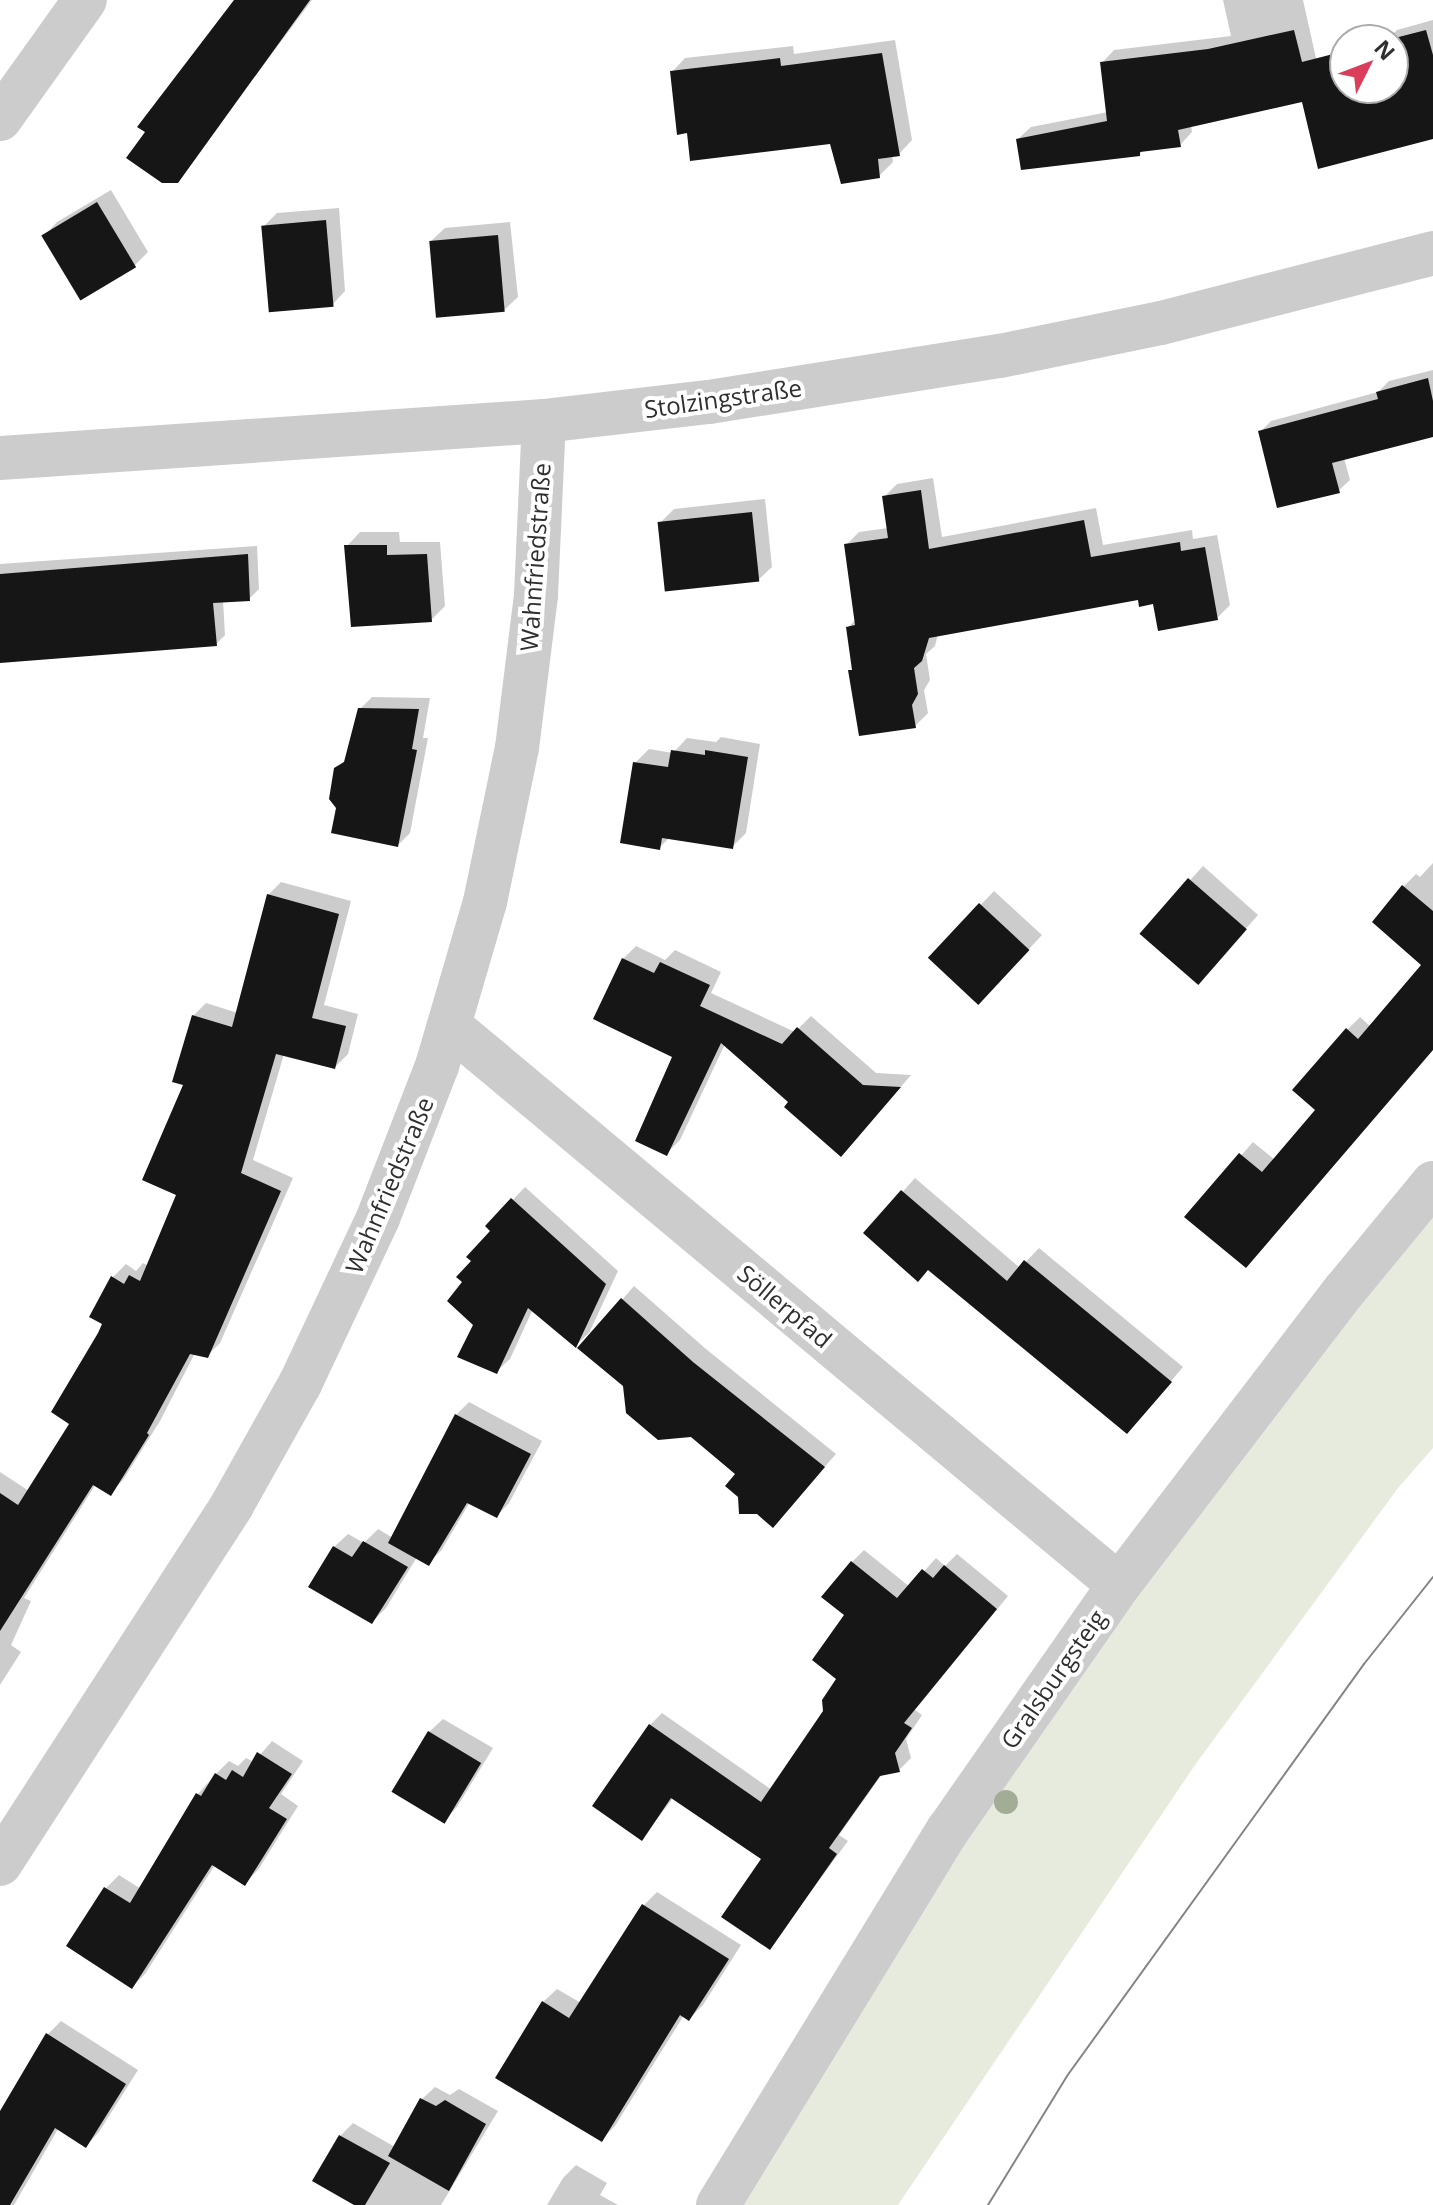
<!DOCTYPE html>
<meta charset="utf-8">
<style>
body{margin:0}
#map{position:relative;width:1433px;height:2205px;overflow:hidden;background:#fff;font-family:"Open Sans",sans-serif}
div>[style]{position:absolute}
.green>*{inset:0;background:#e7ebde}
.shadow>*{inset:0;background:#0003}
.building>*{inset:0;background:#161616;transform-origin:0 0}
.street>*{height:44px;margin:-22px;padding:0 22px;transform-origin:22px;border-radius:22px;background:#ccc}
.tram>*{height:2px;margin:-1px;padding:0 1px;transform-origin:1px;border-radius:1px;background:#848484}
.trees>*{width:24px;height:24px;margin:-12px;border-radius:50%;background:#a3ac95}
span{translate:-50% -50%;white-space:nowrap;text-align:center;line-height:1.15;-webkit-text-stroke:8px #fff;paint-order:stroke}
.street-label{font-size:24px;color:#2f2f2f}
.north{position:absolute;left:1329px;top:24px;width:80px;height:80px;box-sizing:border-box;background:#fff;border:2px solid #acacac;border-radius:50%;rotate:48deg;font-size:22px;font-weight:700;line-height:32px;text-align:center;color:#2f2f2f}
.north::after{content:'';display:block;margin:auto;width:28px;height:36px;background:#da3e5a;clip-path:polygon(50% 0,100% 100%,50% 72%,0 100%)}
</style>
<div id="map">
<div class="green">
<i style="clip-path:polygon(1433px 1206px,1433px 1448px,1398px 1488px,1195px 1765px,898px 2205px,736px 2205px,876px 1971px,1137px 1591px)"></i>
</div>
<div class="shadow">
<i style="clip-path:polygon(237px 0,312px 0,177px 181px)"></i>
<i style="clip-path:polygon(1223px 0,1303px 0,1322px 85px,1191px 125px,1192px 132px,1180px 145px,1144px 149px,1140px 154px,1018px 139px,1031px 127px,1108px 112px,1102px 63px,1114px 50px,1231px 36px)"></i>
<i style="clip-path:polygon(1433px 20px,1433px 137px,1384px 88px,1393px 88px,1393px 40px,1387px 40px,1397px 30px)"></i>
<i style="clip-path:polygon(895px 40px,912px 140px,899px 154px,892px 155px,893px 162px,879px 176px,835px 164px,831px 142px,689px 131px,672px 72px,685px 58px,793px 46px,794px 54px)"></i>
<i style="clip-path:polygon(111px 190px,148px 252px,134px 266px,44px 236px,57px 222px)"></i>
<i style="clip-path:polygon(339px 208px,345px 291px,332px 305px,263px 227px,277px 213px)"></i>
<i style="clip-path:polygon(510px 222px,518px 297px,504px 310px,431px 241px,445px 228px)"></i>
<i style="clip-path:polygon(1433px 370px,1433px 435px,1344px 458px,1350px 480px,1338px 491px,1260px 432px,1271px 421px,1378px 392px,1389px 381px)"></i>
<i style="clip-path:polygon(933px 478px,942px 537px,1096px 508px,1103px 545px,1192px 530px,1193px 539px,1217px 535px,1230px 605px,1217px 618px,1140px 598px,938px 634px,935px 646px,926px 654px,930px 680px,924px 690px,928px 713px,915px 726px,850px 671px,854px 668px,848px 628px,856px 619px,846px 545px,859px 532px,888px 528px,884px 497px,897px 484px)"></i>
<i style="clip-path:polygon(765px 499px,772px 567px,758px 580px,660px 523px,674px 509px)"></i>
<i style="clip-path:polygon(360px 532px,399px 532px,400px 542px,440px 542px,445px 606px,431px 620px,347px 546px)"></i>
<i style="clip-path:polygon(257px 546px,259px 589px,249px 599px,223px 600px,225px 635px,216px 644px,0 660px,0 564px)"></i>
<i style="clip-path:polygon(372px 697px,430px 698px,423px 738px,428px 738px,410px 833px,398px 845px,338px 807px,336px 769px,347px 759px,360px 709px)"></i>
<i style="clip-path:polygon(721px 737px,760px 744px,746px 833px,732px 847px,670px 837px,659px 848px,635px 763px,649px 749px,673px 753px,687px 738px,716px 742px)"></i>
<i style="clip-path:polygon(1433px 863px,1433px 1049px,1258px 1253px,1187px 1217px,1253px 1142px,1275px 1160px,1318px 1110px,1347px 1030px,1360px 1017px,1371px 1027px,1424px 965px,1374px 922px,1404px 886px,1416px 874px,1420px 877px)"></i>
<i style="clip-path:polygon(1203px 866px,1258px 915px,1210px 969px,1142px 933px)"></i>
<i style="clip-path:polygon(281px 882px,351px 901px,324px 1005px,358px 1014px,348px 1054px,335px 1067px,284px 1054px,253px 1160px,293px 1178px,220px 1343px,207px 1356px,195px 1353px,160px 1421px,123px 1480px,110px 1493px,96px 1484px,24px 1598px,31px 1601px,11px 1645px,21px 1652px,0 1685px,0 1472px,29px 1491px,72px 1424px,104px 1323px,92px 1316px,113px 1277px,126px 1264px,136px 1271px,143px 1263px,149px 1266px,179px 1194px,193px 1016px,206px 1003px,238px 1013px,268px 895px)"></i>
<i style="clip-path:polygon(994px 891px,1042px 935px,991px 990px,930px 958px)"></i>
<i style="clip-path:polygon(636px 946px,665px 960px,675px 950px,721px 972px,711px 993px,795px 1032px,811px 1016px,876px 1073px,911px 1075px,854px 1141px,791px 1101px,725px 1044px,680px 1140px,667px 1153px,675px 1056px,623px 959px)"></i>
<i style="clip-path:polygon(915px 1178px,1020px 1268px,1039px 1248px,1183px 1367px,1139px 1419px,929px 1269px,866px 1233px)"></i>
<i style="clip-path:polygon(525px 1187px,618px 1271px,589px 1333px,576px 1345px,533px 1309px,510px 1359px,497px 1371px,475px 1324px,465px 1282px,493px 1231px,488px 1226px)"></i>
<i style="clip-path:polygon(634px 1286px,706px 1349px,836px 1454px,785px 1512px,580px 1348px)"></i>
<i style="clip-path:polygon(469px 1402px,542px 1441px,509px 1503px,497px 1516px,470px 1502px,441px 1551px,428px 1563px,417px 1557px,386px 1608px,372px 1622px,334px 1547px,348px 1534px,364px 1543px,378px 1529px,393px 1538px,456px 1415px)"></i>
<i style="clip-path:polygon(864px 1550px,910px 1587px,936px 1558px,945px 1566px,957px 1554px,1008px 1596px,915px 1710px,922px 1715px,906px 1739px,911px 1758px,899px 1770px,883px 1773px,839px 1835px,848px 1841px,770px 1947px,763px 1859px,674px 1797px,642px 1838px,650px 1725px,662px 1713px,772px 1790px,826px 1712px,839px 1678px,852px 1562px)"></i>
<i style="clip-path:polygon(443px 1719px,493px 1748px,457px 1807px,444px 1821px,429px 1732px)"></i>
<i style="clip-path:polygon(272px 1741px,303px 1761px,281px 1794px,298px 1806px,258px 1870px,245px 1883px,215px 1865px,145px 1974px,132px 1987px,106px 1888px,119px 1875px,141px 1889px,198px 1794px,216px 1774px,229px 1761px,238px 1766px,246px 1758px,254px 1762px)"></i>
<i style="clip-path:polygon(657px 1892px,741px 1945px,703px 2005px,689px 2019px,684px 2015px,615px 2126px,602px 2139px,543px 2002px,557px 1989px,581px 2003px,643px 1906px)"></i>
<i style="clip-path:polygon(61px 2021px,138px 2070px,99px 2132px,86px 2146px,58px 2129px,14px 2205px,0 2205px,0 2114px,48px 2034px)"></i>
<i style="clip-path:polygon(435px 2087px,450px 2095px,459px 2089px,498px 2111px,441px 2205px,357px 2205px,340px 2136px,353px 2123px,395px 2147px,422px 2099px)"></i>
<i style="clip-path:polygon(576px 2165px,607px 2183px,600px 2195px,618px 2205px,547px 2205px,563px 2178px)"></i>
</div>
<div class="building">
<i style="clip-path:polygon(234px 0,310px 0,178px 183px,162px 183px,126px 158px,145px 132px,137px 127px)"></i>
<i style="clip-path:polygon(1294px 30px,1302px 62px,1345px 51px,1345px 88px,1393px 88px,1393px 40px,1387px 40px,1426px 30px,1433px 55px,1433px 139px,1318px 169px,1302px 102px,1178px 130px,1181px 147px,1140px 152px,1140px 156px,1021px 170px,1016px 139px,1107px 121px,1100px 62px,1208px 49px)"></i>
<i style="clip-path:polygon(882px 53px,900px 156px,878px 159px,880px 178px,841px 184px,830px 144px,690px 161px,687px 133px,677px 135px,670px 71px,780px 58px,781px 66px)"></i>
<i style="left:97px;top:202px;width:76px;height:65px;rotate:59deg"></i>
<i style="left:326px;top:220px;width:87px;height:65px;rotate:85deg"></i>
<i style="left:498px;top:235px;width:77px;height:69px;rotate:85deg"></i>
<i style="clip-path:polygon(1428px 378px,1433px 401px,1433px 437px,1332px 463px,1340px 493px,1277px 508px,1258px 431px,1378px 399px,1376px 392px)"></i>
<i style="clip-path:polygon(921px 490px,929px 549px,1084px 520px,1091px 557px,1180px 542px,1181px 551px,1205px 547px,1218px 620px,1158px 631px,1153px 604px,1139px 607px,1138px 600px,929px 638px,922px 661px,914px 668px,918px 694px,912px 705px,916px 728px,859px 736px,848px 670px,852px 670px,846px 627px,855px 625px,844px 544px,888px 538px,882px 496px)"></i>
<i style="left:752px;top:512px;width:70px;height:95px;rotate:84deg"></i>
<i style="clip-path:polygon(344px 545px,387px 545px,387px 555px,427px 554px,432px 622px,351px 627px)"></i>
<i style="clip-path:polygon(248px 554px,250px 601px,213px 603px,217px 646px,0 663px,0 574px)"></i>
<i style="clip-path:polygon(358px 708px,419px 709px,412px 749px,417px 750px,398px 847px,331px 833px,336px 808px,329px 799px,334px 768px,344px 762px)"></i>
<i style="clip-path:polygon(671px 750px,705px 755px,705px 750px,748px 757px,733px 849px,662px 838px,660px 850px,620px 843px,633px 762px,668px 767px)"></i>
<i style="left:1188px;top:878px;width:78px;height:74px;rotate:41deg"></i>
<i style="clip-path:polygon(1402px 885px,1433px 911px,1433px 1050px,1246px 1268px,1184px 1217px,1239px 1153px,1262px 1172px,1315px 1110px,1292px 1090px,1346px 1028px,1358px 1039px,1421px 965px,1372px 922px)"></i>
<i style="clip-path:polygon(267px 894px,339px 914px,312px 1018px,346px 1026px,335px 1069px,276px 1054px,241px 1173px,281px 1191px,208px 1358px,190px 1354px,147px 1433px,149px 1435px,111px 1496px,93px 1485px,0 1631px,0 1493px,18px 1505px,69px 1424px,51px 1412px,98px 1333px,102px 1324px,89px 1317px,111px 1276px,124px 1284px,129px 1275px,140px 1281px,176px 1195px,142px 1180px,183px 1085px,172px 1082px,192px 1015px,232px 1027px)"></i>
<i style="left:979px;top:903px;width:69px;height:75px;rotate:43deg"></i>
<i style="clip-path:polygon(622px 958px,654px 973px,660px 962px,710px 985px,700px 1006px,782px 1044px,797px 1027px,863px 1085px,901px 1087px,841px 1157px,784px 1107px,788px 1102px,721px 1043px,667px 1156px,635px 1141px,672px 1057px,593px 1019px)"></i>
<i style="clip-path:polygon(901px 1190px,1007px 1281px,1024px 1260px,1172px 1382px,1127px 1434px,928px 1270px,918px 1282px,863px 1233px)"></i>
<i style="clip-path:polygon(511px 1198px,606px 1284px,576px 1348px,528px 1308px,497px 1374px,457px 1357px,473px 1325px,447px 1301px,462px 1282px,456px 1277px,471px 1261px,466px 1257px,490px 1231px,485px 1226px)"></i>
<i style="clip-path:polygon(621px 1298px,693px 1362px,825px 1467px,773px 1528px,757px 1514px,739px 1514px,738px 1497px,725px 1486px,735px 1474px,691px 1437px,658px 1440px,626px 1413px,623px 1386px,577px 1348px)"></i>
<i style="clip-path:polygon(455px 1414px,531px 1454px,497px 1518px,467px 1503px,429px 1566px,388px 1543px)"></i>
<i style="clip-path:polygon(363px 1541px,408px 1567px,372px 1624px,308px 1587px,333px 1546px,352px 1557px)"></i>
<i style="clip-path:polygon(851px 1561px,897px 1598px,922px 1569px,933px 1578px,944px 1565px,997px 1609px,904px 1723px,912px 1728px,895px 1753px,900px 1772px,880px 1776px,829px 1848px,837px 1854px,770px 1950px,721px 1917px,761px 1859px,671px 1798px,642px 1841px,592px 1806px,649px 1724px,761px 1802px,823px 1711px,822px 1700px,836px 1679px,812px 1660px,844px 1615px,821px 1597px)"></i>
<i style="left:428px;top:1731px;width:62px;height:71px;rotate:31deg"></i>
<i style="clip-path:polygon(257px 1752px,292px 1774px,269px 1808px,287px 1819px,245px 1886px,212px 1865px,132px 1989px,66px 1946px,104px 1887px,130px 1903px,196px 1793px,201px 1796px,215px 1773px,226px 1780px,232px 1770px,243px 1777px)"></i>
<i style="clip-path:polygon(642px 1904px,729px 1959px,689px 2021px,680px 2015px,602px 2142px,495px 2078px,542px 2001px,569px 2018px)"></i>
<i style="clip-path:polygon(46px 2033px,126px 2084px,86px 2148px,55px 2128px,10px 2205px,0 2205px,0 2111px)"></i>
<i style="clip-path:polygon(420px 2098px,436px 2106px,445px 2100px,486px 2124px,449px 2191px,388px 2156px)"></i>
<i style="clip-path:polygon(339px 2135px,390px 2163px,365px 2205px,354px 2205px,312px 2181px)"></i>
</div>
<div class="street">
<i style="left:0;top:119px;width:146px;rotate:-54.5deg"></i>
<i style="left:0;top:458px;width:545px;rotate:-3.89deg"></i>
<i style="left:544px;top:421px;width:166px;rotate:-6.6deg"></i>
<i style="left:709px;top:402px;width:295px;rotate:-9deg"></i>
<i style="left:1000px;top:356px;width:164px;rotate:-11.6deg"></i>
<i style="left:1161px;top:323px;width:281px;rotate:-14.4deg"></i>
<i style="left:451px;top:1027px;width:870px;rotate:39.87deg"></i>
<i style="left:0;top:1864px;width:427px;rotate:-57.1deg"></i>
<i style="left:232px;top:1505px;width:139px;rotate:-60.7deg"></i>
<i style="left:300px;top:1384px;width:183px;rotate:-64.8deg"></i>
<i style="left:378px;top:1218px;width:163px;rotate:-68.8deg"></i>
<i style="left:437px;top:1066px;width:171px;rotate:-73.7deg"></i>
<i style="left:485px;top:902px;width:157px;rotate:-78.3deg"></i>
<i style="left:517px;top:748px;width:154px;rotate:-82.9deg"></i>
<i style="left:536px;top:595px;width:174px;rotate:-87.4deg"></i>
<i style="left:718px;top:2205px;width:440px;rotate:-58.5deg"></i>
<i style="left:948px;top:1830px;width:299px;rotate:-55.1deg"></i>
<i style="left:1119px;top:1585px;width:370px;rotate:-52.6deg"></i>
<i style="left:1344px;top:1291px;width:140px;rotate:-50.5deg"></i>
</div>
<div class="tram">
<i style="left:988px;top:2205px;width:151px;rotate:-58.5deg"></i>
<i style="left:1067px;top:2076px;width:508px;rotate:-54.21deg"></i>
<i style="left:1364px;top:1664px;width:111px;rotate:-51.6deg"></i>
</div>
<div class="trees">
<i style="left:1006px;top:1802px"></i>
</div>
<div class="street-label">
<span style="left:723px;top:398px;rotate:-8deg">Stolzingstraße</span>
<span style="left:535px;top:557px;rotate:-86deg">Wahnfriedstraße</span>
<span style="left:389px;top:1185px;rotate:-67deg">Wahnfriedstraße</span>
<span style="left:785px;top:1306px;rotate:40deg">Söllerpfad</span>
<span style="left:1053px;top:1679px;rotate:-55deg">Gralsburgsteig</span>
</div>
<div class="north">N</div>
</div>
